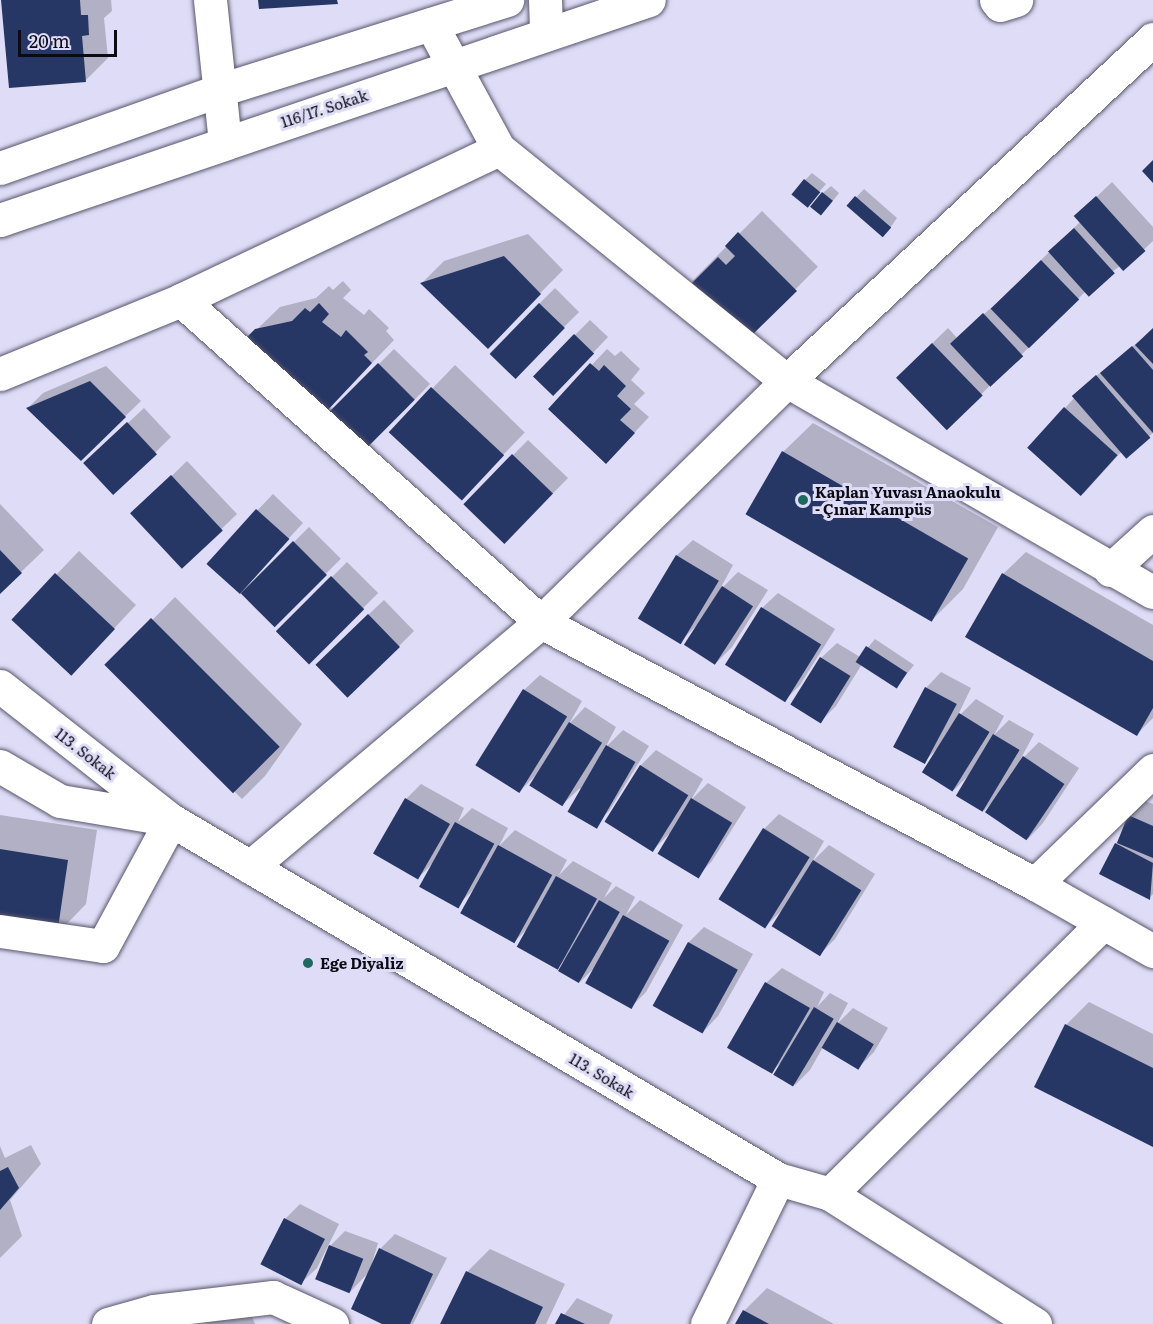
<!DOCTYPE html>
<meta charset="utf-8">
<style>
body{margin:0}
#map{position:relative;width:1153px;height:1324px;overflow:hidden;background:#dedcf6;font-family:Literata,serif}
div>[style]{position:absolute}
.shadow>*{inset:0;background:#0003;transform-origin:0 0}
.building>*{inset:0;background:#263665;transform-origin:0 0}
.roads{filter:drop-shadow(0 0 2px #58566c) drop-shadow(0 0 2px #58566c)}
.minor>*{height:33px;margin:-16.5px;padding:0 16.5px;transform-origin:16.5px;border-radius:16.5px;background:#fff}
.dots>*{width:16px;height:16px;translate:-50% -50%;box-sizing:border-box;border:3px solid #dedcf6;border-radius:50%}
span{translate:-50% -50%;white-space:nowrap;text-align:center;line-height:1.15;-webkit-text-stroke:6px #dedcf6;paint-order:stroke}
.street-label{font-size:15px;color:#0c0b14}
.poi-label{font-size:15px;color:#0c0b14;font-weight:700}
.left{translate:0 -50%;text-align:left}
.scale{position:absolute;left:18px;top:30px;width:99px;height:27px;box-sizing:border-box;border:3px solid #0c0b14;border-top:0;padding-left:8px;font-size:18px;line-height:21px;white-space:nowrap;color:#0c0b14;-webkit-text-stroke:4px #dedcf6;paint-order:stroke}
</style>
<div id="map">
<div class="shadow">
<i style="clip-path:polygon(3px 0,111px 0,112px 11px,104px 18px,108px 58px,85px 81px)"></i>
<i style="clip-path:polygon(812px 173px,826px 184px,814px 198px,805px 180px)"></i>
<i style="clip-path:polygon(1112px 182px,1153px 227px,1153px 241px,1123px 269px,1120px 266px,1086px 291px,947px 428px,913px 362px,948px 328px,957px 338px,1000px 300px,1080px 222px,1091px 202px)"></i>
<i style="clip-path:polygon(831px 186px,839px 193px,828px 207px,823px 193px)"></i>
<i style="clip-path:polygon(864px 189px,897px 218px,890px 228px,848px 206px)"></i>
<i style="left:762px;top:211px;width:79px;height:99px;rotate:45deg"></i>
<i style="clip-path:polygon(528px 234px,563px 270px,488px 346px,422px 283px,444px 261px)"></i>
<i style="clip-path:polygon(343px 281px,351px 290px,343px 298px,364px 315px,369px 309px,389px 328px,386px 331px,394px 340px,348px 388px,247px 339px,280px 307px,316px 298px,329px 286px,333px 290px)"></i>
<i style="left:555px;top:288px;width:34px;height:92px;rotate:45deg"></i>
<i style="clip-path:polygon(590px 320px,608px 337px,569px 378px,575px 335px)"></i>
<i style="clip-path:polygon(1153px 330px,1153px 433px,1126px 456px,1122px 451px,1083px 494px,1065px 408px,1090px 381px)"></i>
<i style="clip-path:polygon(394px 349px,430px 384px,366px 449px,379px 364px)"></i>
<i style="clip-path:polygon(607px 349px,615px 356px,621px 351px,640px 369px,631px 380px,645px 393px,634px 404px,649px 417px,621px 447px,550px 409px)"></i>
<i style="left:455px;top:365px;width:97px;height:93px;rotate:44deg"></i>
<i style="clip-path:polygon(106px 366px,141px 401px,81px 459px,28px 408px,43px 393px)"></i>
<i style="clip-path:polygon(144px 408px,171px 437px,114px 493px,101px 448px)"></i>
<i style="clip-path:polygon(813px 423px,998px 527px,963px 589px,933px 619px,783px 452px)"></i>
<i style="clip-path:polygon(528px 440px,568px 478px,520px 527px,465px 504px)"></i>
<i style="clip-path:polygon(187px 461px,237px 514px,183px 566px,148px 499px)"></i>
<i style="clip-path:polygon(273px 494px,303px 523px,253px 577px,207px 563px)"></i>
<i style="clip-path:polygon(0 504px,44px 550px,0 592px)"></i>
<i style="left:309px;top:527px;width:45px;height:93px;rotate:45deg"></i>
<i style="clip-path:polygon(693px 540px,733px 565px,719px 591px,738px 572px,768px 590px,732px 647px,717px 662px,699px 623px,680px 642px,639px 617px,677px 555px)"></i>
<i style="clip-path:polygon(79px 551px,136px 605px,92px 652px,13px 620px)"></i>
<i style="clip-path:polygon(1026px 552px,1153px 625px,1153px 718px,1137px 734px,1003px 574px)"></i>
<i style="left:347px;top:562px;width:44px;height:98px;rotate:45deg"></i>
<i style="clip-path:polygon(778px 593px,835px 629px,800px 685px,785px 700px,762px 608px)"></i>
<i style="clip-path:polygon(175px 597px,302px 724px,265px 776px,242px 799px,107px 666px)"></i>
<i style="clip-path:polygon(384px 600px,414px 631px,399px 646px,332px 649px)"></i>
<i style="clip-path:polygon(875px 639px,914px 665px,896px 687px,862px 664px,836px 706px,820px 722px,821px 658px,837px 643px,860px 657px)"></i>
<i style="clip-path:polygon(941px 672px,971px 688px,956px 719px,976px 699px,1004px 716px,994px 735px,1009px 720px,1034px 734px,1019px 762px,1039px 742px,1079px 768px,1043px 823px,1028px 839px,996px 798px,984px 811px,971px 773px,954px 790px,939px 747px,924px 762px,926px 688px)"></i>
<i style="clip-path:polygon(540px 675px,582px 701px,569px 724px,585px 707px,616px 727px,605px 748px,623px 730px,649px 746px,609px 811px,593px 826px,580px 788px,562px 805px,536px 775px,519px 792px,478px 766px,524px 690px)"></i>
<i style="clip-path:polygon(656px 750px,703px 779px,691px 800px,708px 783px,746px 807px,712px 861px,697px 877px,669px 834px,653px 850px,606px 821px,641px 765px)"></i>
<i style="clip-path:polygon(421px 784px,464px 808px,458px 822px,472px 808px,508px 828px,499px 846px,515px 830px,567px 860px,559px 875px,573px 861px,612px 883px,604px 898px,616px 886px,635px 897px,626px 915px,640px 900px,683px 925px,646px 992px,630px 1008px,594px 968px,580px 982px,569px 956px,557px 968px,527px 929px,514px 942px,473px 890px,457px 906px,432px 864px,418px 878px,406px 799px)"></i>
<i style="clip-path:polygon(1145px 801px,1153px 804px,1153px 894px,1149px 898px,1116px 844px,1130px 816px)"></i>
<i style="clip-path:polygon(779px 814px,824px 841px,812px 862px,829px 845px,875px 874px,835px 939px,820px 954px,782px 910px,765px 927px,764px 829px)"></i>
<i style="clip-path:polygon(0 815px,97px 830px,86px 904px,57px 934px,0 925px)"></i>
<i style="clip-path:polygon(704px 927px,753px 954px,718px 1016px,703px 1032px,654px 1004px,689px 942px)"></i>
<i style="clip-path:polygon(782px 968px,824px 992px,817px 1007px,830px 993px,848px 1003px,837px 1024px,853px 1008px,888px 1028px,874px 1052px,859px 1067px,823px 1047px,810px 1070px,795px 1085px,786px 1058px,772px 1071px,766px 983px)"></i>
<i style="clip-path:polygon(1089px 1002px,1153px 1034px,1153px 1145px,1066px 1025px)"></i>
<i style="clip-path:polygon(31px 1145px,41px 1164px,10px 1200px,22px 1236px,0 1258px,0 1146px,5px 1158px)"></i>
<i style="clip-path:polygon(300px 1204px,339px 1224px,317px 1268px,301px 1283px,285px 1219px)"></i>
<i style="clip-path:polygon(345px 1231px,378px 1243px,370px 1270px,380px 1249px,395px 1234px,447px 1258px,413px 1324px,386px 1324px,368px 1273px,350px 1292px,330px 1246px)"></i>
<i style="clip-path:polygon(490px 1249px,565px 1284px,546px 1324px,442px 1324px,467px 1272px)"></i>
<i style="clip-path:polygon(767px 1288px,834px 1324px,737px 1324px,744px 1311px)"></i>
<i style="clip-path:polygon(577px 1298px,613px 1315px,609px 1324px,557px 1324px)"></i>
<i style="clip-path:polygon(249px 1309px,255px 1324px,205px 1324px)"></i>
</div>
<div class="building">
<i style="clip-path:polygon(1px 0,80px 0,81px 15px,88px 15px,89px 35px,82px 36px,86px 82px,9px 88px)"></i>
<i style="clip-path:polygon(258px 0,337px 0,338px 4px,259px 9px)"></i>
<i style="clip-path:polygon(1153px 160px,1153px 183px,1142px 171px)"></i>
<i style="left:804px;top:179px;width:21px;height:20px;rotate:39deg"></i>
<i style="left:822px;top:192px;width:14px;height:19px;rotate:39deg"></i>
<i style="left:855px;top:196px;width:48px;height:13px;rotate:41deg"></i>
<i style="left:1096px;top:196px;width:74px;height:30px;rotate:48deg"></i>
<i style="left:1074px;top:228px;width:61px;height:35px;rotate:48deg"></i>
<i style="clip-path:polygon(738px 232px,797px 291px,748px 339px,692px 283px,718px 257px,726px 265px,735px 256px,725px 246px)"></i>
<i style="clip-path:polygon(504px 256px,541px 294px,488px 349px,420px 283px)"></i>
<i style="left:1041px;top:260px;width:55px;height:70px;rotate:46deg"></i>
<i style="clip-path:polygon(319px 303px,329px 314px,322px 322px,341px 337px,346px 330px,368px 352px,364px 355px,372px 363px,325px 413px,244px 340px,255px 329px,292px 321px,305px 308px,310px 312px)"></i>
<i style="left:539px;top:303px;width:36px;height:71px;rotate:44deg"></i>
<i style="left:983px;top:313px;width:59px;height:45px;rotate:47deg"></i>
<i style="clip-path:polygon(1153px 328px,1153px 364px,1135px 345px)"></i>
<i style="left:574px;top:334px;width:28px;height:59px;rotate:44deg"></i>
<i style="left:932px;top:343px;width:73px;height:50px;rotate:46deg"></i>
<i style="clip-path:polygon(1132px 346px,1153px 370px,1153px 433px,1100px 373px)"></i>
<i style="left:378px;top:363px;width:52px;height:72px;rotate:45deg"></i>
<i style="clip-path:polygon(590px 363px,599px 371px,604px 365px,626px 386px,617px 396px,631px 409px,620px 420px,635px 433px,606px 464px,548px 409px)"></i>
<i style="left:1096px;top:375px;width:83px;height:32px;rotate:49deg"></i>
<i style="clip-path:polygon(90px 381px,126px 417px,81px 461px,26px 408px)"></i>
<i style="left:431px;top:387px;width:100px;height:62px;rotate:43deg"></i>
<i style="left:1064px;top:407px;width:72px;height:55px;rotate:42deg"></i>
<i style="left:127px;top:422px;width:44px;height:60px;rotate:47deg"></i>
<i style="left:782px;top:451px;width:215px;height:73px;rotate:30deg"></i>
<i style="left:512px;top:454px;width:57px;height:70px;rotate:44deg"></i>
<i style="left:171px;top:475px;width:76px;height:56px;rotate:47deg"></i>
<i style="left:256px;top:509px;width:45px;height:74px;rotate:42deg"></i>
<i style="left:293px;top:541px;width:48px;height:74px;rotate:45deg"></i>
<i style="clip-path:polygon(0 550px,22px 573px,0 594px)"></i>
<i style="left:676px;top:555px;width:50px;height:74px;rotate:31deg"></i>
<i style="left:55px;top:573px;width:82px;height:64px;rotate:43deg"></i>
<i style="clip-path:polygon(1002px 573px,1153px 661px,1153px 708px,1137px 736px,965px 637px)"></i>
<i style="left:331px;top:576px;width:47px;height:78px;rotate:45deg"></i>
<i style="left:722px;top:586px;width:37px;height:70px;rotate:33deg"></i>
<i style="left:761px;top:607px;width:71px;height:68px;rotate:32deg"></i>
<i style="left:368px;top:614px;width:46px;height:73px;rotate:46deg"></i>
<i style="left:151px;top:618px;width:182px;height:66px;rotate:45deg"></i>
<i style="left:866px;top:646px;width:49px;height:19px;rotate:33deg"></i>
<i style="left:820px;top:657px;width:36px;height:56px;rotate:32deg"></i>
<i style="left:925px;top:687px;width:36px;height:68px;rotate:28deg"></i>
<i style="left:523px;top:689px;width:52px;height:90px;rotate:32deg"></i>
<i style="left:959px;top:713px;width:36px;height:70px;rotate:32deg"></i>
<i style="left:569px;top:722px;width:39px;height:75px;rotate:32deg"></i>
<i style="left:993px;top:734px;width:31px;height:72px;rotate:31deg"></i>
<i style="left:606px;top:745px;width:34px;height:77px;rotate:30deg"></i>
<i style="left:1023px;top:756px;width:50px;height:68px;rotate:34deg"></i>
<i style="left:640px;top:765px;width:57px;height:67px;rotate:32deg"></i>
<i style="left:405px;top:798px;width:52px;height:64px;rotate:30deg"></i>
<i style="left:691px;top:798px;width:48px;height:65px;rotate:31deg"></i>
<i style="clip-path:polygon(1128px 815px,1153px 826px,1153px 858px,1117px 843px)"></i>
<i style="left:455px;top:822px;width:45px;height:74px;rotate:29deg"></i>
<i style="left:763px;top:828px;width:55px;height:84px;rotate:32deg"></i>
<i style="clip-path:polygon(1115px 843px,1153px 863px,1150px 900px,1099px 874px)"></i>
<i style="left:498px;top:845px;width:62px;height:78px;rotate:29deg"></i>
<i style="clip-path:polygon(0 849px,68px 860px,57px 935px,0 926px)"></i>
<i style="left:813px;top:860px;width:57px;height:78px;rotate:32deg"></i>
<i style="left:556px;top:876px;width:47px;height:81px;rotate:29deg"></i>
<i style="left:599px;top:900px;width:24px;height:82px;rotate:30deg"></i>
<i style="left:623px;top:915px;width:53px;height:78px;rotate:29deg"></i>
<i style="left:688px;top:942px;width:57px;height:73px;rotate:29deg"></i>
<i style="left:765px;top:982px;width:52px;height:76px;rotate:30deg"></i>
<i style="left:814px;top:1007px;width:23px;height:79px;rotate:31deg"></i>
<i style="left:837px;top:1022px;width:43px;height:30px;rotate:31deg"></i>
<i style="clip-path:polygon(1065px 1024px,1153px 1068px,1153px 1147px,1034px 1087px)"></i>
<i style="clip-path:polygon(8px 1167px,19px 1188px,0 1210px,0 1171px)"></i>
<i style="left:284px;top:1218px;width:46px;height:52px;rotate:27deg"></i>
<i style="left:329px;top:1245px;width:37px;height:37px;rotate:22deg"></i>
<i style="clip-path:polygon(379px 1248px,433px 1274px,410px 1324px,382px 1324px,351px 1309px)"></i>
<i style="clip-path:polygon(466px 1271px,543px 1307px,535px 1324px,440px 1324px)"></i>
<i style="clip-path:polygon(743px 1310px,769px 1324px,735px 1324px)"></i>
<i style="clip-path:polygon(561px 1313px,585px 1324px,555px 1324px)"></i>
</div>
<div class="roads">
<div class="minor">
<i style="left:210px;top:0;width:143px;rotate:84deg"></i>
<i style="left:545px;top:0;width:34px;rotate:88deg"></i>
<i style="left:996px;top:0;width:6px;rotate:51deg"></i>
<i style="left:1000px;top:5px;width:17px;rotate:-17deg"></i>
<i style="left:431px;top:24px;width:142px;rotate:61.5deg"></i>
<i style="left:499px;top:149px;width:370px;rotate:38.9deg"></i>
<i style="left:787px;top:381px;width:422px;rotate:30deg"></i>
<i style="left:0;top:168px;width:233px;rotate:-19.5deg"></i>
<i style="left:220px;top:90px;width:301px;rotate:-17.4deg"></i>
<i style="left:0;top:220px;width:685px;rotate:-18.73deg"></i>
<i style="left:181px;top:300px;width:352px;rotate:-25.4deg"></i>
<i style="left:0;top:374px;width:196px;rotate:-22.2deg"></i>
<i style="left:181px;top:300px;width:483px;rotate:41.8deg"></i>
<i style="left:541px;top:622px;width:559px;rotate:27.94deg"></i>
<i style="left:1035px;top:884px;width:136px;rotate:29.6deg"></i>
<i style="left:1110px;top:570px;width:58px;rotate:-42.2deg"></i>
<i style="left:0;top:686px;width:217px;rotate:38.1deg"></i>
<i style="left:171px;top:820px;width:705px;rotate:30.6deg"></i>
<i style="left:778px;top:1179px;width:54px;rotate:16.1deg"></i>
<i style="left:830px;top:1194px;width:243px;rotate:32.4deg"></i>
<i style="left:0;top:766px;width:69px;rotate:30.3deg"></i>
<i style="left:60px;top:801px;width:109px;rotate:9.5deg"></i>
<i style="left:250px;top:867px;width:380px;rotate:-40.1deg"></i>
<i style="left:541px;top:622px;width:344px;rotate:-44.4deg"></i>
<i style="left:787px;top:381px;width:501px;rotate:-43.06deg"></i>
<i style="left:1035px;top:884px;width:164px;rotate:-44deg"></i>
<i style="left:0;top:931px;width:104px;rotate:8.3deg"></i>
<i style="left:103px;top:946px;width:143px;rotate:-61.6deg"></i>
<i style="left:830px;top:1194px;width:385px;rotate:-44.8deg"></i>
<i style="left:108px;top:1324px;width:48px;rotate:-15.8deg"></i>
<i style="left:154px;top:1311px;width:120px;rotate:-6.7deg"></i>
<i style="left:273px;top:1297px;width:65px;rotate:24.6deg"></i>
<i style="left:707px;top:1324px;width:161px;rotate:-63.9deg"></i>
</div>
</div>
<div class="dots">
<i style="left:803px;top:500px;background:#1e6860"></i>
<i style="left:308px;top:963px;background:#1e6860"></i>
</div>
<div class="street-label">
<span style="left:324px;top:108px;rotate:-18deg">116/17. Sokak</span>
<span style="left:86px;top:753px;rotate:38deg">113. Sokak</span>
<span style="left:602px;top:1075px;rotate:31deg">113. Sokak</span>
</div>
<div class="poi-label">
<span class="left" style="left:815px;top:500px">Kaplan Yuvası Anaokulu<br>- Çınar Kampüs</span>
<span class="left" style="left:320px;top:963px">Ege Diyaliz</span>
</div>
<div class="scale">20 m</div>
</div>
